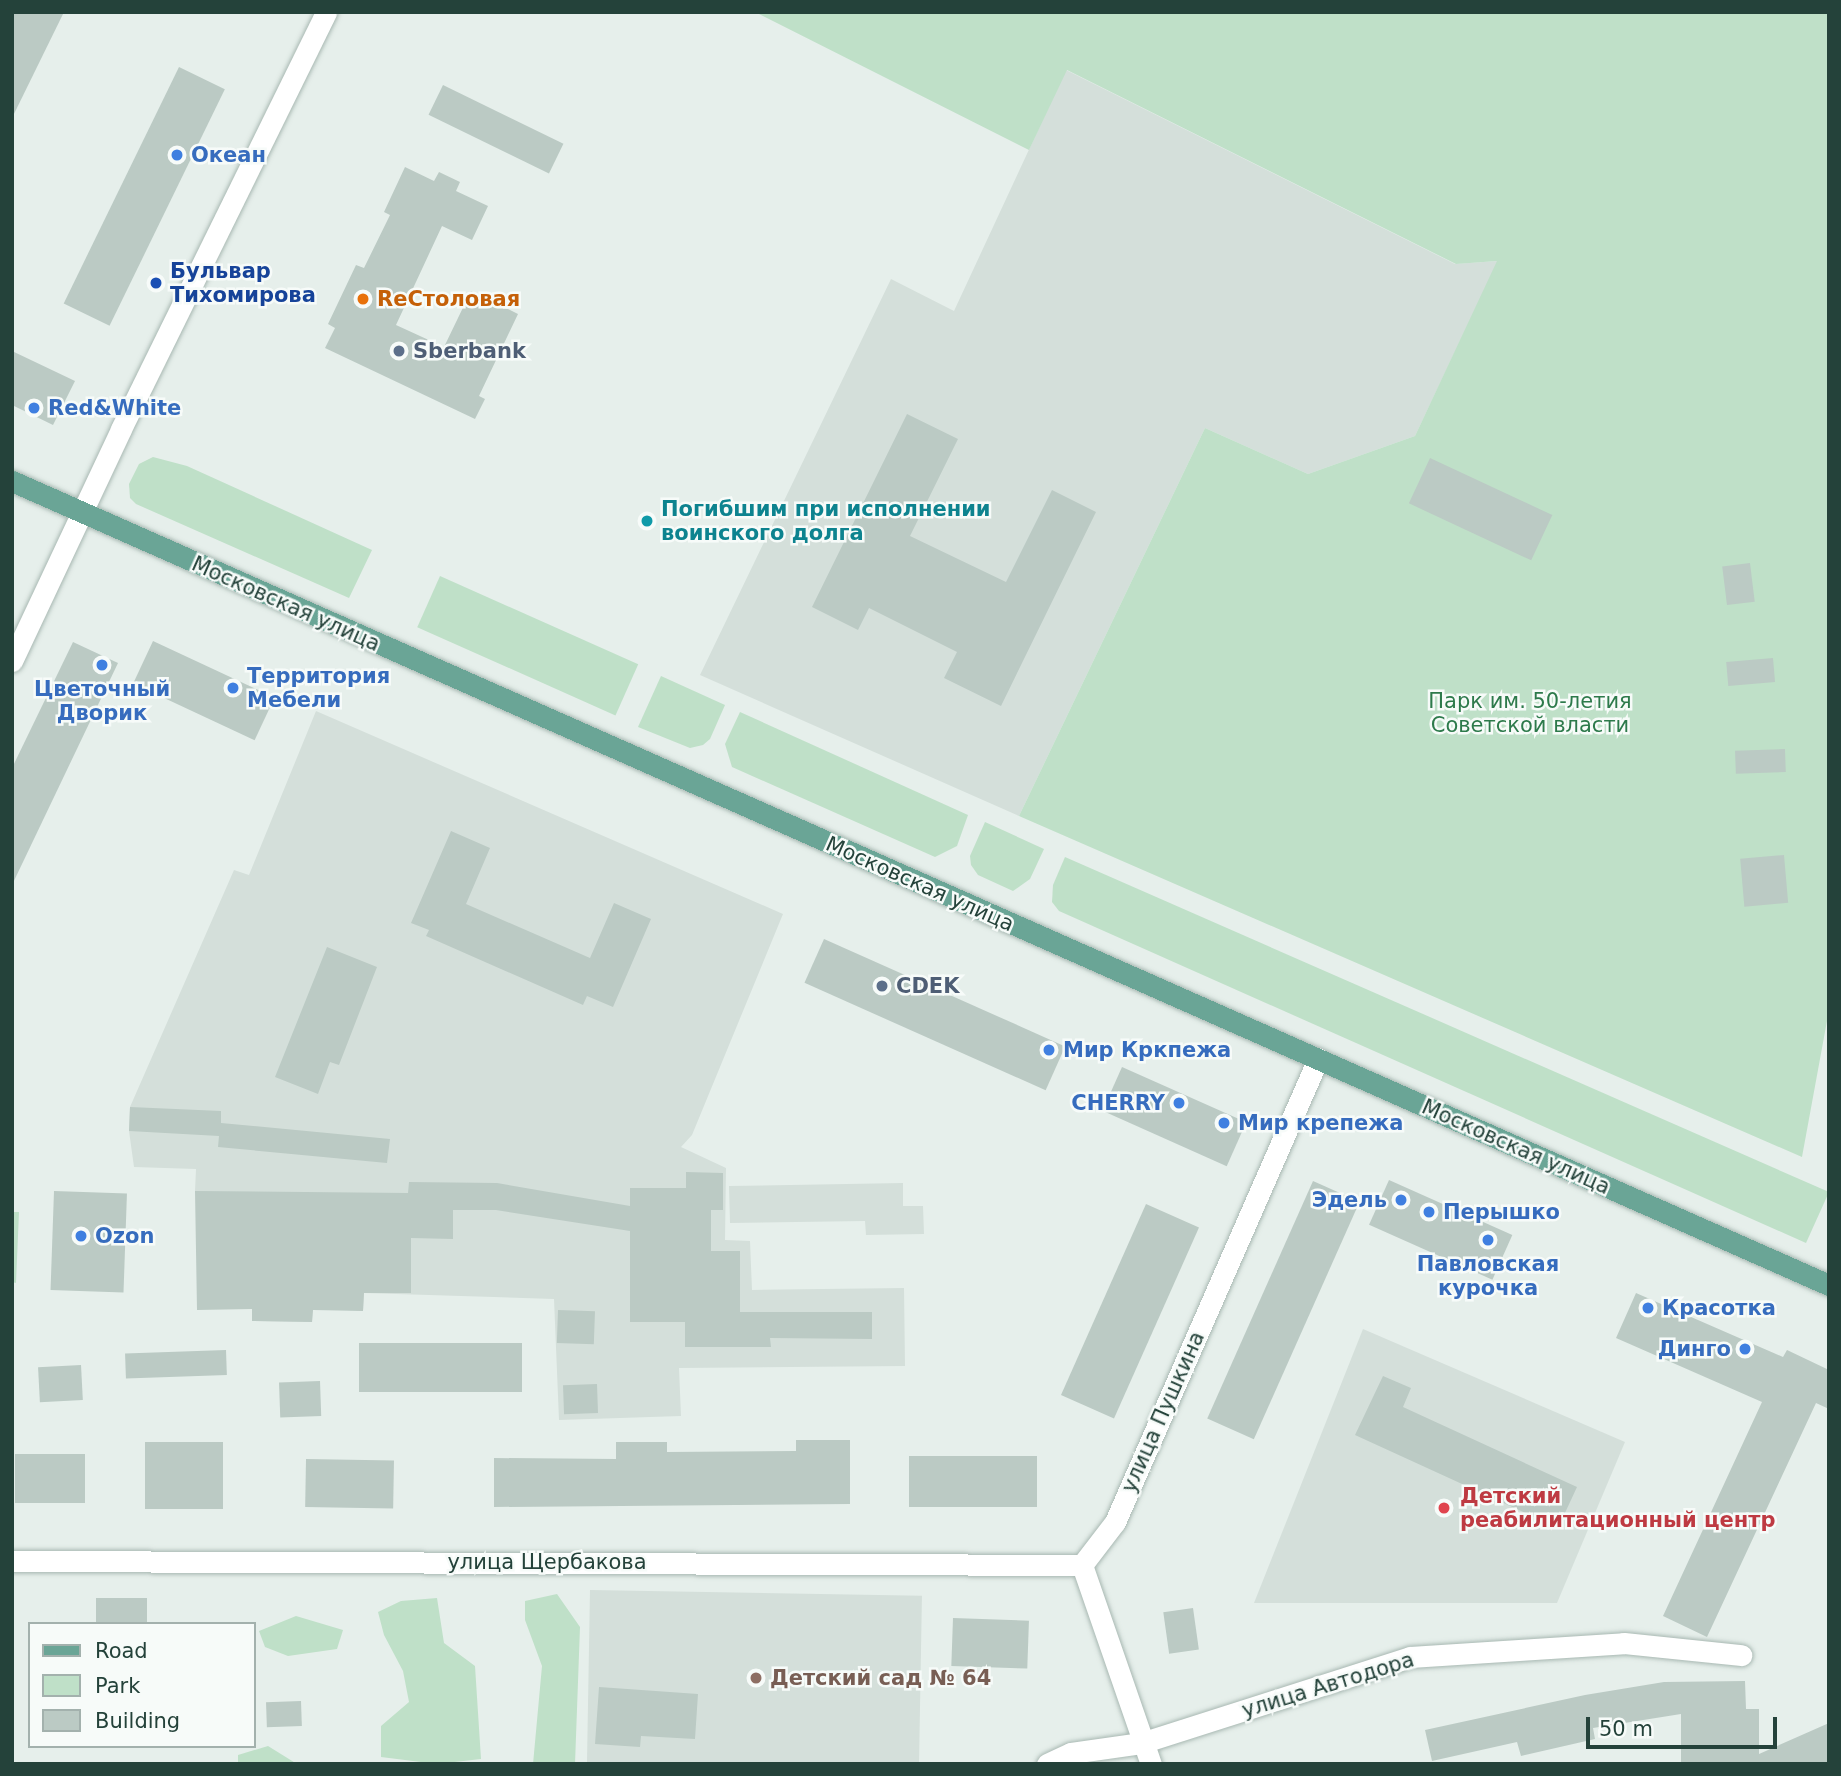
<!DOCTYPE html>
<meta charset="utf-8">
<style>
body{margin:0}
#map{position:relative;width:1841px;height:1776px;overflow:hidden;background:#e6efeb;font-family:"DejaVu Sans",sans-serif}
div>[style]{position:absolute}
.built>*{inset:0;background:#d4dfda;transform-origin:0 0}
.green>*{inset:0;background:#bfe0c8;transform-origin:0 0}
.building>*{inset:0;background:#bbcac4;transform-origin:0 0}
.roads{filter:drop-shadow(0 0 2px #a8b8b2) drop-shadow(0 0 2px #a8b8b2)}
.minor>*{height:21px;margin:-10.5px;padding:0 10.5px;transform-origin:10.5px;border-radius:10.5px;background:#fff}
.major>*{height:21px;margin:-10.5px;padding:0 10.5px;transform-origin:10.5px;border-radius:10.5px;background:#6aa596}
.dots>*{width:19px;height:19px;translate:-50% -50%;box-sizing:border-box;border:4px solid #f7fbf9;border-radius:50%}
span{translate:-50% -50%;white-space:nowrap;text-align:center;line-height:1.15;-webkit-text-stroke:5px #f7fbf9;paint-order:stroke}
.shop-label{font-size:21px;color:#366cbe;font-weight:700}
.left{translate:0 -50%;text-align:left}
.right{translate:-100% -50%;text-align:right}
.transit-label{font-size:21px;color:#164399;font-weight:700}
.food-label{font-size:21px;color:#c56008;font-weight:700}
.service-label{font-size:21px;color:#4e5e75;font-weight:700}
.culture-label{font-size:21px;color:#0d838f;font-weight:700}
.street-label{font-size:21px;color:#24423a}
.park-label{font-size:21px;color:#2d7a4b}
.health-label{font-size:21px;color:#be3a42;font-weight:700}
.education-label{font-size:21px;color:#785e54;font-weight:700}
.frame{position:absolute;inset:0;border:14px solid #24423a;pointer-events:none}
.legend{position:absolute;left:28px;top:1622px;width:228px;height:126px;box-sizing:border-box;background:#f7fbf9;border:2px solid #a3b1ad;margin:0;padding:9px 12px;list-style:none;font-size:21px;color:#24423a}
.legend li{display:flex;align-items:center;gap:14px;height:35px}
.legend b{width:35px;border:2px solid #a3b1ad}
.scale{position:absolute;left:1586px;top:1717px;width:191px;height:32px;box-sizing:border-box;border:4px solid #24423a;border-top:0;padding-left:9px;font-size:21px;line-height:24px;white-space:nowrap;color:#24423a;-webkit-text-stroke:5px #f7fbf9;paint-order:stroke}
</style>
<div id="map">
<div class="built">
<i style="clip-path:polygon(1066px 70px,1455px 264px,1498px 261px,1415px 436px,1308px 474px,1205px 428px,1019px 816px,700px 675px,891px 279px,954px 311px)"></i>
<i style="clip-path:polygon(316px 711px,783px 914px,692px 1135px,681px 1147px,726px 1168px,725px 1240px,750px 1241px,752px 1290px,904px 1288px,905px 1366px,679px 1368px,681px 1416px,559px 1420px,554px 1299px,364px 1293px,363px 1311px,313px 1308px,312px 1322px,252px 1321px,252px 1309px,195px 1191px,196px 1169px,134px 1167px,129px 1131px,130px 1107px,234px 870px,249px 875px)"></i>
<i style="clip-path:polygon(903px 1183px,903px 1206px,923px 1206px,924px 1234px,866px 1235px,865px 1221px,730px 1223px,729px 1186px)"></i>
<i style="clip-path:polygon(1363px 1329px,1625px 1442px,1557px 1603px,1254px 1603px)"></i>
<i style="left:590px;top:1590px;width:332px;height:174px;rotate:1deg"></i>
</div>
<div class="green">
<i style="clip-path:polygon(755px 12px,1829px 12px,1829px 1010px,1802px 1157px,1019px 816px,1205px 428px,1308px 474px,1415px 436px,1497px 261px,1456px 264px,1067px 70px,1029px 150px)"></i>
<i style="clip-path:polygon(153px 457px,187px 466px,372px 550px,349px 598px,136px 504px,130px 498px,129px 484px,139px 464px)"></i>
<i style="left:440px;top:576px;width:217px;height:56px;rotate:24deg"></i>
<i style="clip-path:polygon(661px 676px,725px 705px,710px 739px,703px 745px,690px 748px,638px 727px)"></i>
<i style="clip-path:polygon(740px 712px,968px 815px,957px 846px,935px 857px,732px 767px,725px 744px)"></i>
<i style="clip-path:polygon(985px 822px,1044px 849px,1030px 879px,1013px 891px,978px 875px,971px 865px,970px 856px)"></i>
<i style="clip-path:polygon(1065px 857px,1829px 1192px,1806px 1243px,1059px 911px,1052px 902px,1053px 885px)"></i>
<i style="clip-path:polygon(12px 1212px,19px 1212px,16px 1283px,12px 1282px)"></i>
<i style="clip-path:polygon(557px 1594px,580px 1627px,575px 1764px,533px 1764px,542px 1666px,525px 1620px,525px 1601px)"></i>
<i style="clip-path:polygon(437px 1598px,444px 1643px,475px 1666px,481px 1759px,437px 1764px,381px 1757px,381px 1726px,409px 1702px,403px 1671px,384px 1635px,378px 1612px,401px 1601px)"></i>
<i style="clip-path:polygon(296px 1616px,343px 1630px,337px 1649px,288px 1656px,265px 1647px,259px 1631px)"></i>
<i style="clip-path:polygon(268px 1746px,297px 1764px,238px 1764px,238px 1755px)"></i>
</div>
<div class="building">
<i style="clip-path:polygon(12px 12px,64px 12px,12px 118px)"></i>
<i style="left:179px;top:67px;width:51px;height:263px;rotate:26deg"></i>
<i style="left:443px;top:85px;width:134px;height:33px;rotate:26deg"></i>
<i style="clip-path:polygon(405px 167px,434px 181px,439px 172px,460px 182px,456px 191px,488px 206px,472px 240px,442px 226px,396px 325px,444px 347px,471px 291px,518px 314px,479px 396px,485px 399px,475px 419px,325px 348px,335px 328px,328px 324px,356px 265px,364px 268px,390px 215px,384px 212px)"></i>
<i style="clip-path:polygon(12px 351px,75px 381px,53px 425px,12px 405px)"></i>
<i style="clip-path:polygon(907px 414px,958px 439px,910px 536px,1006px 582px,1052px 490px,1096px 512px,1001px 706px,944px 678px,957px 652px,869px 608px,858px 630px,812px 607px)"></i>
<i style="left:1430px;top:458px;width:135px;height:50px;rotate:25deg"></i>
<i style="left:1750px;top:563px;width:39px;height:28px;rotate:83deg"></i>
<i style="left:153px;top:641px;width:134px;height:47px;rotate:25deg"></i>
<i style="clip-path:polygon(73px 642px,118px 663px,12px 885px,12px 768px)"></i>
<i style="left:1773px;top:658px;width:24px;height:47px;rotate:85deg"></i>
<i style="left:1785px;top:749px;width:23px;height:50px;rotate:88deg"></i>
<i style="clip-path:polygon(451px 831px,490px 848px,466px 904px,590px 958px,614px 903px,651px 919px,613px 1007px,587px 996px,583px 1005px,426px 936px,429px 930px,411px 923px)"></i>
<i style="left:1784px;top:855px;width:48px;height:44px;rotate:85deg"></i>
<i style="left:824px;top:939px;width:264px;height:48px;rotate:24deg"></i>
<i style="clip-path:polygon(327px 947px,377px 967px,339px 1065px,330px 1062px,318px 1094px,275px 1077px)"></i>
<i style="left:1122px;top:1067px;width:136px;height:48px;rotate:24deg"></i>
<i style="clip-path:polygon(130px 1107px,221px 1111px,221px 1123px,390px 1139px,387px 1163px,218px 1147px,219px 1136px,129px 1131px)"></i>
<i style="clip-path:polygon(686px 1172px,723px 1173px,723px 1210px,711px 1210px,711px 1251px,740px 1251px,740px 1312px,872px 1312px,872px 1339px,770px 1338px,771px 1347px,685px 1347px,685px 1322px,630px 1322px,630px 1231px,496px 1210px,453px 1210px,453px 1239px,411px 1238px,411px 1293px,364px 1293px,363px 1311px,313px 1310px,312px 1322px,252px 1321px,252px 1309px,197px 1310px,195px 1191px,408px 1193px,409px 1182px,497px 1183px,630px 1206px,630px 1188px,686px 1188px)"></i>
<i style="left:1389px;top:1180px;width:135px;height:49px;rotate:24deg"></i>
<i style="left:1313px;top:1181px;width:51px;height:260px;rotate:24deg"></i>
<i style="left:54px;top:1191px;width:73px;height:99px;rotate:2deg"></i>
<i style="left:1146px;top:1204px;width:58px;height:209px;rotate:24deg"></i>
<i style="clip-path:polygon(1636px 1293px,1783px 1357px,1787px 1350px,1829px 1370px,1829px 1409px,1816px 1403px,1707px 1637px,1663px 1616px,1762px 1402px,1616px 1338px)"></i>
<i style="left:558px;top:1310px;width:37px;height:33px;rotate:2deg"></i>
<i style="left:359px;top:1343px;width:163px;height:49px"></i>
<i style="left:226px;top:1350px;width:25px;height:101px;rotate:88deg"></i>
<i style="left:81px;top:1365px;width:35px;height:43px;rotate:87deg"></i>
<i style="clip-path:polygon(1383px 1376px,1411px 1388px,1403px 1407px,1577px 1487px,1558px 1528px,1355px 1435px)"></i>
<i style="left:320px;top:1381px;width:35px;height:41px;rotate:88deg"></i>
<i style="left:597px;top:1384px;width:29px;height:34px;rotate:88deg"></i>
<i style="clip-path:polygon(796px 1440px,850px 1440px,850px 1504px,494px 1507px,494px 1458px,616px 1459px,616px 1442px,667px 1442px,667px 1452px,796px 1451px)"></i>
<i style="left:145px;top:1442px;width:78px;height:67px"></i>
<i style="left:15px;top:1454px;width:70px;height:49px"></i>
<i style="left:909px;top:1456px;width:128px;height:51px"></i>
<i style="left:306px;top:1459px;width:88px;height:48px;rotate:1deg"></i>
<i style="left:147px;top:1598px;width:26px;height:51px;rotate:90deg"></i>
<i style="left:1193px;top:1608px;width:42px;height:30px;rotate:82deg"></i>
<i style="left:953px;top:1618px;width:76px;height:48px;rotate:2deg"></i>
<i style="clip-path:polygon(1745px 1681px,1746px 1709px,1759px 1709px,1759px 1754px,1829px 1723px,1829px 1764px,1681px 1764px,1681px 1714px,1593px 1728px,1595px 1739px,1521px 1756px,1517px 1742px,1432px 1761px,1425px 1730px,1585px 1695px,1664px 1682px)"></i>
<i style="clip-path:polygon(599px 1687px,698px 1694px,695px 1739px,641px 1736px,640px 1747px,595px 1744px)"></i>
<i style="left:301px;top:1701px;width:25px;height:35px;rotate:88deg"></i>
</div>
<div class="roads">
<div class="minor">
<i style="left:12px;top:661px;width:256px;rotate:-64.8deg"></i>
<i style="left:121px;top:429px;width:465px;rotate:-63.8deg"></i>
<i style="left:12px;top:1561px;width:1070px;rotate:0.21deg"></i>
<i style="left:1082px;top:1565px;width:54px;rotate:-52.5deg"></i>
<i style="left:1115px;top:1522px;width:506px;rotate:-66.33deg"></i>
<i style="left:1082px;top:1565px;width:211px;rotate:70.9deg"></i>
<i style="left:1047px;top:1764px;width:26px;rotate:-25deg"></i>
<i style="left:1071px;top:1753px;width:71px;rotate:-8.1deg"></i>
<i style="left:1141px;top:1743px;width:282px;rotate:-17.7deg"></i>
<i style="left:1410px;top:1657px;width:214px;rotate:-3.7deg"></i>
<i style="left:1624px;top:1643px;width:118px;rotate:5.9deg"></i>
</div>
<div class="major">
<i style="left:12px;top:481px;width:1987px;rotate:23.87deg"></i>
</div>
</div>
<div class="dots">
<i style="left:177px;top:155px;background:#3f7fe0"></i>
<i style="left:156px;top:283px;background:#1a4fb4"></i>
<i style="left:363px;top:299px;background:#e8710a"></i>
<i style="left:399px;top:351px;background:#5c6f8a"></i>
<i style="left:34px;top:408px;background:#3f7fe0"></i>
<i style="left:647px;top:521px;background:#0f9aa8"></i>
<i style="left:102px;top:665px;background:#3f7fe0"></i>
<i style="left:233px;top:688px;background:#3f7fe0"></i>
<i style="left:882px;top:986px;background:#5c6f8a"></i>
<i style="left:1049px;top:1050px;background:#3f7fe0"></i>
<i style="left:1179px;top:1103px;background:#3f7fe0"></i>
<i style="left:1224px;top:1123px;background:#3f7fe0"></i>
<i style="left:1401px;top:1200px;background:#3f7fe0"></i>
<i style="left:1429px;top:1212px;background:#3f7fe0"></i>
<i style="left:81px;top:1236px;background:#3f7fe0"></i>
<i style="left:1488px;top:1240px;background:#3f7fe0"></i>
<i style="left:1648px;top:1308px;background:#3f7fe0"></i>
<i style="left:1745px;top:1349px;background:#3f7fe0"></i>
<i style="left:1444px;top:1508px;background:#e0444e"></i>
<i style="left:756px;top:1678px;background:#8d6e63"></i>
</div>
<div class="shop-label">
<span class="left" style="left:191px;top:155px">Океан</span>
<span class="left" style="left:48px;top:408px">Red&amp;White</span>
<span class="left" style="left:247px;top:688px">Территория<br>Мебели</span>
<span style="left:102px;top:701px">Цветочный<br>Дворик</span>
<span class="left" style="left:1063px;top:1050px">Мир Кркпежа</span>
<span class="right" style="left:1165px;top:1103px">CHERRY</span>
<span class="left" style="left:1238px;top:1123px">Мир крепежа</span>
<span class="right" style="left:1387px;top:1200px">Эдель</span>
<span class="left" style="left:1443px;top:1212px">Перышко</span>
<span class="left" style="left:95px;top:1236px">Ozon</span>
<span style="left:1488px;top:1276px">Павловская<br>курочка</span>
<span class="left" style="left:1662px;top:1308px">Красотка</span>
<span class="right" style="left:1731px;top:1349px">Динго</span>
</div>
<div class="transit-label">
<span class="left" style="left:170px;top:283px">Бульвар<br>Тихомирова</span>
</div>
<div class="food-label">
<span class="left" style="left:377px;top:299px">ReСтоловая</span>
</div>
<div class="service-label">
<span class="left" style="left:413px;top:351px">Sberbank</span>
<span class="left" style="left:896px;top:986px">CDEK</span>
</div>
<div class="culture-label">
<span class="left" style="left:661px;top:521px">Погибшим при исполнении<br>воинского долга</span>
</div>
<div class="street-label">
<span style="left:286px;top:604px;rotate:24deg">Московская улица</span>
<span style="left:920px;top:884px;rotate:24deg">Московская улица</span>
<span style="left:1516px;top:1147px;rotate:24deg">Московская улица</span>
<span style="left:1163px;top:1412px;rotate:-66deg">улица Пушкина</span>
<span style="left:547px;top:1562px">улица Щербакова</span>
<span style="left:1328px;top:1685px;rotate:-17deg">улица Автодора</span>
</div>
<div class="park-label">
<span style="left:1530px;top:713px">Парк им. 50-летия<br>Советской власти</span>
</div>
<div class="health-label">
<span class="left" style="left:1460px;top:1508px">Детский<br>реабилитационный центр</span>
</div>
<div class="education-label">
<span class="left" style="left:770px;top:1678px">Детский сад № 64</span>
</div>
<div class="frame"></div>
<ul class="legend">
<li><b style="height:9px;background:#6aa596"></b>Road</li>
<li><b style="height:19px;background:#bfe0c8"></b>Park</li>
<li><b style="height:19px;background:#bbcac4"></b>Building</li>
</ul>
<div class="scale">50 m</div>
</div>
